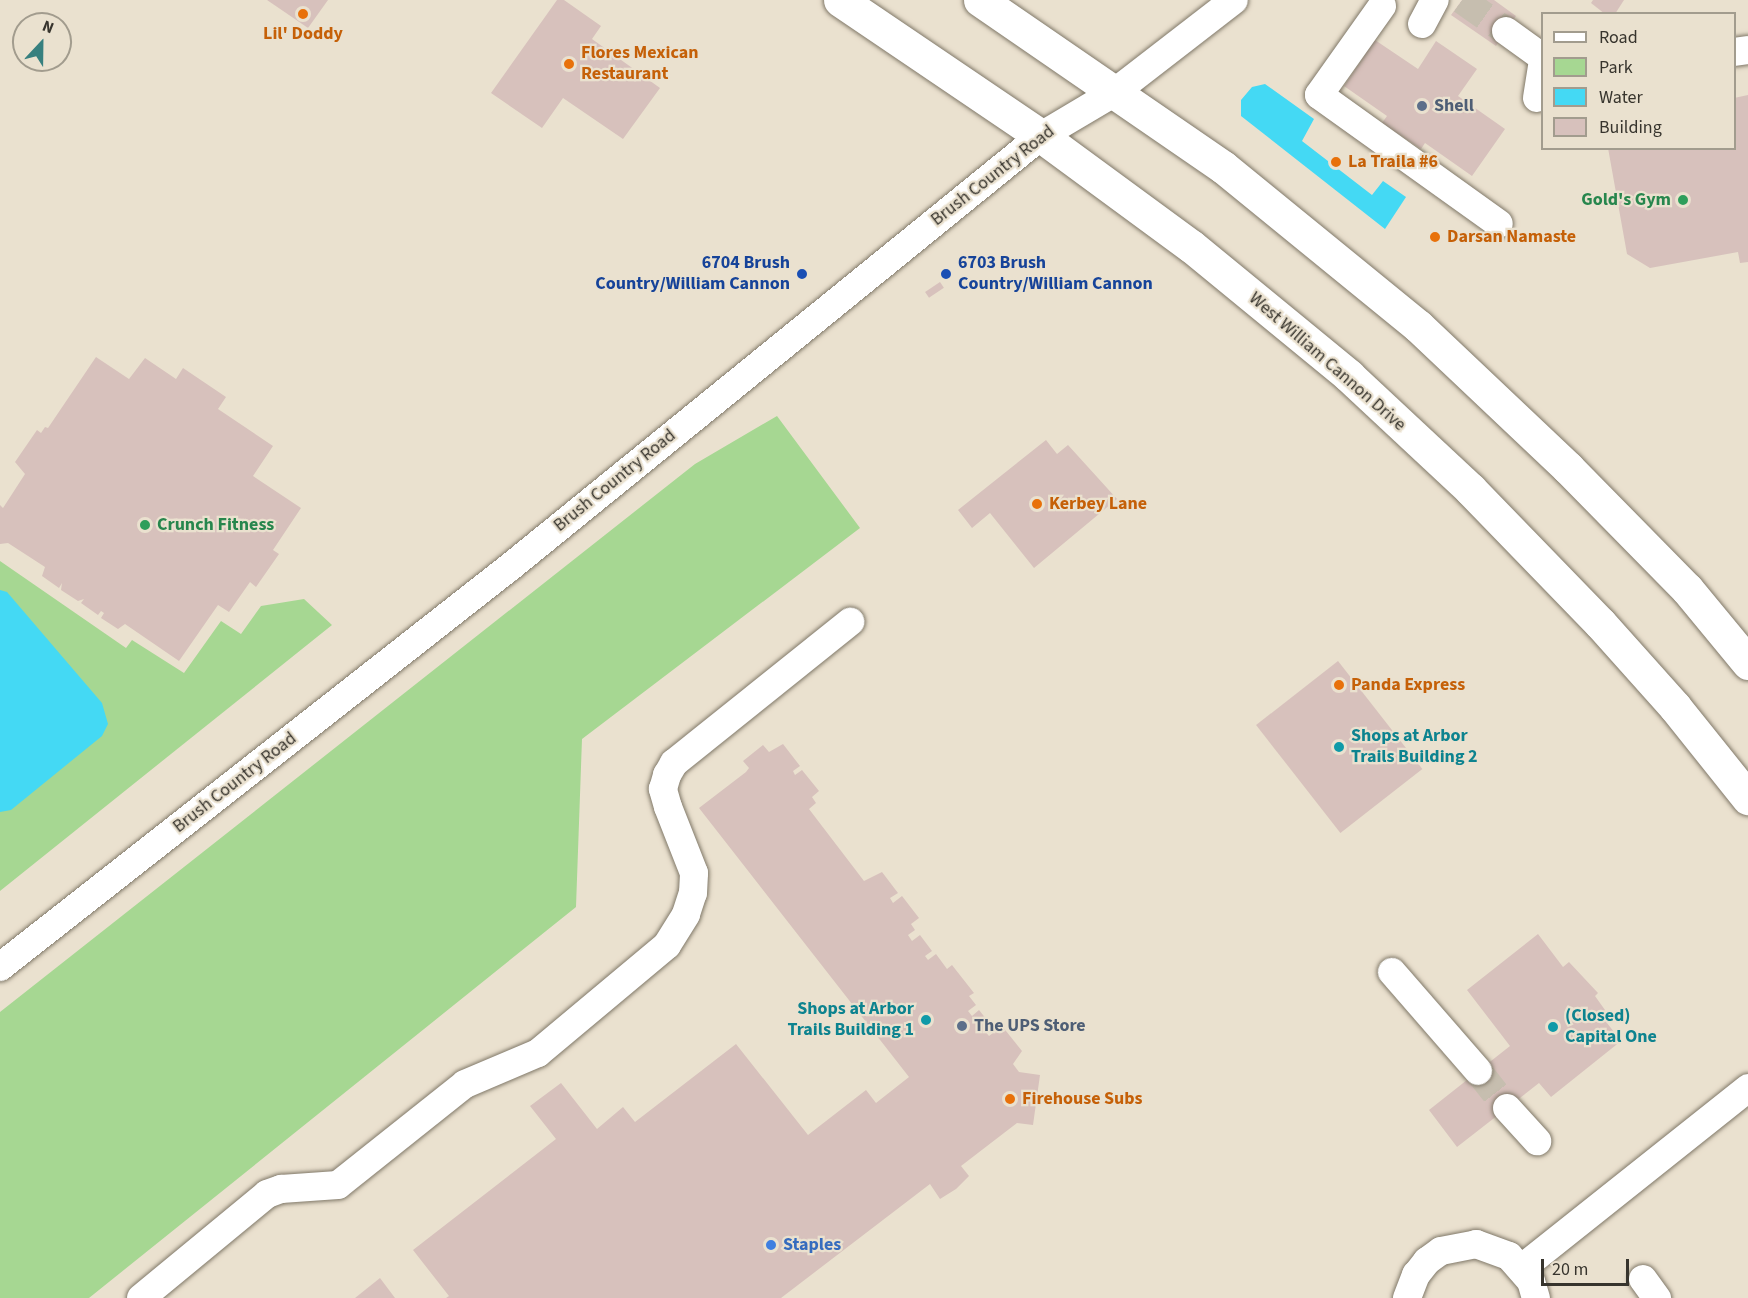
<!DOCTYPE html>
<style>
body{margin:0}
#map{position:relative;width:1748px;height:1298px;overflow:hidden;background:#eae1cf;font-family:"Source Sans 3",sans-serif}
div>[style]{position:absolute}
.green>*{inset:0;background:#a6d792}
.water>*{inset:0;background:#44d9f4}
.building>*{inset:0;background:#d7c1bc;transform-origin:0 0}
.minor-tunnel>*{height:28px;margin-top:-14px;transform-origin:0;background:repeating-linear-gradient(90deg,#c6beaf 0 28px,transparent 0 42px)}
.roads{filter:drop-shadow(0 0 2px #807868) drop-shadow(0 0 2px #807868)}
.minor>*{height:28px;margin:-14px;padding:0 14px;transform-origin:14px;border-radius:14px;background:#fff}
.major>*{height:33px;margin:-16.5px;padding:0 16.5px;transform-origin:16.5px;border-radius:16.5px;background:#fff}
.dots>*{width:16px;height:16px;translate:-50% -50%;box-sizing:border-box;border:3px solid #eae1cf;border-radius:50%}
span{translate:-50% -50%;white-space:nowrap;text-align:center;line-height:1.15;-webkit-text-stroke:4.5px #eae1cf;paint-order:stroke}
.food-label{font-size:18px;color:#c56008;font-weight:700}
.left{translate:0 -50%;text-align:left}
.service-label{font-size:18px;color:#4e5e75;font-weight:700}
.street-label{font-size:18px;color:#37342d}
.leisure-label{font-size:18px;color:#27864d;font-weight:700}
.right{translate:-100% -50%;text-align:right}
.transit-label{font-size:18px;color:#164399;font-weight:700}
.culture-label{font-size:18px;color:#0d838f;font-weight:700}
.shop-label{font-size:18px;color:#366cbe;font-weight:700}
.legend{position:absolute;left:1541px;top:12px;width:195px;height:138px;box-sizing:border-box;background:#eae1cf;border:2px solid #a29c8e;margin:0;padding:8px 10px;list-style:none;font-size:18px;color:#37342d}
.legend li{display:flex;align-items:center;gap:12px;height:30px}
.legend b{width:30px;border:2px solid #a29c8e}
.north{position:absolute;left:12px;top:12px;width:60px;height:60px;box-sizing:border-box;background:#eae1cf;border:2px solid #a29c8e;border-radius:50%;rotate:22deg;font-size:16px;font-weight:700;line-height:24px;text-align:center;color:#37342d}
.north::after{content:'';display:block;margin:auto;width:21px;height:27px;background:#37807f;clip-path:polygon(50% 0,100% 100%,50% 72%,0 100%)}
.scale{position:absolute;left:1541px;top:1259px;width:88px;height:27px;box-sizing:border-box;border:3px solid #37342d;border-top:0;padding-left:8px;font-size:18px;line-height:21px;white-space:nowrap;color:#37342d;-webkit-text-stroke:4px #eae1cf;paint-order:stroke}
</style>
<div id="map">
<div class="green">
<i style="clip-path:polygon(777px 416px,860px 528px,582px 739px,576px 907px,89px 1298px,0 1298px,0 1012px,695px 464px)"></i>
<i style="clip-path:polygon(0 561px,126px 648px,132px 640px,184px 673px,221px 621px,241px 634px,261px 606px,304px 599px,332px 625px,0 891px)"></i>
</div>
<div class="water">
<i style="clip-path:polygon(1265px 84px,1314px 119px,1302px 141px,1372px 195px,1383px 181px,1406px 197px,1385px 229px,1241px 116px,1241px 100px,1252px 87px)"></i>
<i style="clip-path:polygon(0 590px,7px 592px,102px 703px,108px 724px,102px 736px,11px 810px,0 812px)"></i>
</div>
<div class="building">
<i style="clip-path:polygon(267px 0,328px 0,308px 28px)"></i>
<i style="clip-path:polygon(557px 0,564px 0,601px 26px,592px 39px,660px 88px,623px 139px,563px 98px,542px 128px,491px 93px)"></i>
<i style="clip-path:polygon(1462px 0,1494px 0,1516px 16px,1496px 46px,1451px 15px)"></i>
<i style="clip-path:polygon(1593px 0,1624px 0,1615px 14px,1605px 14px,1591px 3px)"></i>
<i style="clip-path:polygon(1375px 40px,1418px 69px,1436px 41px,1477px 69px,1458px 96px,1505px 129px,1472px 176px,1425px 143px,1421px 149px,1382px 123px,1387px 116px,1344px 86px)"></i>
<i style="clip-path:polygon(1748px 95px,1748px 262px,1740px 263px,1738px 252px,1650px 268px,1627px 254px,1608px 148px,1734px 148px,1734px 98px)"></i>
<i style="left:940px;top:282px;width:7px;height:18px;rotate:56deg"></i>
<i style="clip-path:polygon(96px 357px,129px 379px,145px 358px,176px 379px,183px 368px,226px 397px,218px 409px,273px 446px,253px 476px,301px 508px,273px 550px,279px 554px,256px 587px,250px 582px,229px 612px,218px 605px,179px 661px,125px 624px,118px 629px,101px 618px,104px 613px,101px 611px,98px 615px,81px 603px,84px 599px,78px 601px,61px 590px,62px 583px,59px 588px,42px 576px,45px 567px,8px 543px,0 544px,0 505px,3px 508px,25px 474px,15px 462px,37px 430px,41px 433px,45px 427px,48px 428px)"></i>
<i style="clip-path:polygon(1046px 440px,1057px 454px,1068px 445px,1117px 499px,1034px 568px,990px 513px,972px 528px,958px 510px)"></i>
<i style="left:1338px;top:661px;width:137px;height:104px;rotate:52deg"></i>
<i style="clip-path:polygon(783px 744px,800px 766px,793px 771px,795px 775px,802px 770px,819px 791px,812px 797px,816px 803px,809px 809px,864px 881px,882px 872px,898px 893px,890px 898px,893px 903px,902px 896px,919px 918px,911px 924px,915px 930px,908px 935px,912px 941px,920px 935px,932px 951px,925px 956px,928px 960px,936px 954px,947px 969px,952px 965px,974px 993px,969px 996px,976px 1005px,968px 1011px,972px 1016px,979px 1010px,991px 1025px,984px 1030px,989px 1036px,1002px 1026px,1022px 1051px,1013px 1064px,1019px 1072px,1040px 1075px,1033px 1125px,1017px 1123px,961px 1166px,969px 1176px,956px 1189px,940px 1199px,930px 1184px,781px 1298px,446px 1298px,449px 1296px,413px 1250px,556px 1139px,530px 1106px,561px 1083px,597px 1129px,623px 1107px,635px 1122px,736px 1044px,808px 1135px,866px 1090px,876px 1103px,909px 1077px,699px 808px,746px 772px,749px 768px,743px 761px,763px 745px,769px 752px)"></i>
<i style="clip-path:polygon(1538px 934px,1563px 967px,1569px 962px,1598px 993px,1595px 996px,1605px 1010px,1600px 1014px,1621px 1041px,1551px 1097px,1539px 1083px,1457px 1147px,1429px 1110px,1510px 1046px,1467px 990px)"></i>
<i style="clip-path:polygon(380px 1278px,395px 1298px,355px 1298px)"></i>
</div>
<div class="minor-tunnel">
<i style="left:1462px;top:0;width:54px;rotate:35.2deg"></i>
<i style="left:1478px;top:1071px;width:47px;rotate:51.9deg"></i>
</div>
<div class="roads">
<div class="minor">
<i style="left:1382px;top:6px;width:109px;rotate:125.3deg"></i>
<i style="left:1319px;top:95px;width:221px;rotate:35.6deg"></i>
<i style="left:1422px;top:24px;width:27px;rotate:-62deg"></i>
<i style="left:1506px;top:31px;width:44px;rotate:35.8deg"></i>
<i style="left:1734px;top:52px;width:14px;rotate:-8deg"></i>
<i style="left:1537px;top:98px;width:33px;rotate:-81deg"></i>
<i style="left:0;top:967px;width:648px;rotate:-38.11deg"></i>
<i style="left:510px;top:567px;width:684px;rotate:-39.07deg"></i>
<i style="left:1041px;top:136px;width:86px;rotate:-30.7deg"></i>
<i style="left:1115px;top:92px;width:150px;rotate:-37.7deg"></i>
<i style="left:1392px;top:972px;width:131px;rotate:49deg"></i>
<i style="left:1507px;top:1108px;width:45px;rotate:47.7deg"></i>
<i style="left:1522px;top:1268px;width:289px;rotate:-38.5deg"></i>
<i style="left:1643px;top:1279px;width:24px;rotate:54deg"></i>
<i style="left:141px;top:1298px;width:163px;rotate:-39.5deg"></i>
<i style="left:267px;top:1194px;width:15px;rotate:-20deg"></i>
<i style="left:281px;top:1189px;width:57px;rotate:-4deg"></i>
<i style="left:338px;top:1185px;width:162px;rotate:-38.5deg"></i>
<i style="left:465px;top:1084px;width:79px;rotate:-23deg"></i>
<i style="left:538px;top:1053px;width:168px;rotate:-39.9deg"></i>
<i style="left:667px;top:945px;width:36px;rotate:-58deg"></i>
<i style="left:686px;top:914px;width:22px;rotate:-72deg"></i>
<i style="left:693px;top:893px;width:20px;rotate:-87deg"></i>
<i style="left:694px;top:873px;width:71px;rotate:-111.5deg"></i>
<i style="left:668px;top:807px;width:19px;rotate:-106deg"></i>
<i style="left:663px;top:789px;width:15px;rotate:-74deg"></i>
<i style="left:667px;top:775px;width:14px;rotate:-60deg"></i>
<i style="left:674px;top:763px;width:226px;rotate:-38.7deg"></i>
<i style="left:1407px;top:1298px;width:25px;rotate:-69deg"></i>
<i style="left:1416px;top:1275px;width:18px;rotate:-52deg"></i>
<i style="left:1427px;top:1261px;width:17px;rotate:-36deg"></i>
<i style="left:1441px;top:1251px;width:36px;rotate:-11deg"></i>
<i style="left:1476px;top:1244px;width:35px;rotate:20deg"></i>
<i style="left:1509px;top:1256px;width:33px;rotate:49deg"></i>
<i style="left:1531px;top:1281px;width:18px;rotate:74deg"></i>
</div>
<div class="major">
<i style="left:840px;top:0;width:243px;rotate:34.1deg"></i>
<i style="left:1041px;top:136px;width:186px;rotate:36.3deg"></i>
<i style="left:1191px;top:246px;width:205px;rotate:39.4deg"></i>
<i style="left:1349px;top:376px;width:166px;rotate:43deg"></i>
<i style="left:1470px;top:489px;width:187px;rotate:45.9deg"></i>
<i style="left:1600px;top:623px;width:113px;rotate:48.2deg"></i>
<i style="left:1675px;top:707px;width:117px;rotate:51.3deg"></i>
<i style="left:980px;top:0;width:295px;rotate:34.5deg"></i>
<i style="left:1223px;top:167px;width:252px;rotate:39.2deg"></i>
<i style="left:1418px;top:326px;width:207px;rotate:43.4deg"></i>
<i style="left:1568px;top:468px;width:170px;rotate:45.5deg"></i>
<i style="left:1687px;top:589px;width:96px;rotate:50.5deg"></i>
</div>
</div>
<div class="dots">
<i style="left:303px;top:14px;background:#e8710a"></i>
<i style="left:569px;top:64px;background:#e8710a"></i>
<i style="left:1422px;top:106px;background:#5c6f8a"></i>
<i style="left:1336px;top:162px;background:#e8710a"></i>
<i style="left:1683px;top:200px;background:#2e9e5b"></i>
<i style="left:1435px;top:237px;background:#e8710a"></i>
<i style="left:802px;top:274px;background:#1a4fb4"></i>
<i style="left:946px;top:274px;background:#1a4fb4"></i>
<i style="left:1037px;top:504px;background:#e8710a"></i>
<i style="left:145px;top:525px;background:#2e9e5b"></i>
<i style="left:1339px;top:685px;background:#e8710a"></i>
<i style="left:1339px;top:747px;background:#0f9aa8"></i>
<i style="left:926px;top:1020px;background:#0f9aa8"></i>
<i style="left:962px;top:1026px;background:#5c6f8a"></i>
<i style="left:1553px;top:1027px;background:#0f9aa8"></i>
<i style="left:1010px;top:1099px;background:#e8710a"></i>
<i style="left:771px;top:1245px;background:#3f7fe0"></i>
</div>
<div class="food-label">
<span style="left:303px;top:34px">Lil' Doddy</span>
<span class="left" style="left:581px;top:64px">Flores Mexican<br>Restaurant</span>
<span class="left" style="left:1348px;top:162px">La Traila #6</span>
<span class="left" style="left:1447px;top:237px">Darsan Namaste</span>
<span class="left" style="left:1049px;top:504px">Kerbey Lane</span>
<span class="left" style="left:1351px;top:685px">Panda Express</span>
<span class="left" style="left:1022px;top:1099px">Firehouse Subs</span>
</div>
<div class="service-label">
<span class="left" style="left:1434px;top:106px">Shell</span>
<span class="left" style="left:974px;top:1026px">The UPS Store</span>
</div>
<div class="street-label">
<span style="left:993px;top:176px;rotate:-38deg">Brush Country Road</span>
<span style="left:1327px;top:362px;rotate:41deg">West William Cannon Drive</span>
<span style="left:615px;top:481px;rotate:-39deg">Brush Country Road</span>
<span style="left:235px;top:783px;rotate:-38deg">Brush Country Road</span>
</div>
<div class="leisure-label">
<span class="right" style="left:1671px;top:200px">Gold's Gym</span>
<span class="left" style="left:157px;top:525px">Crunch Fitness</span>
</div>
<div class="transit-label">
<span class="right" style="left:790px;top:274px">6704 Brush<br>Country/William Cannon</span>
<span class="left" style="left:958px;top:274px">6703 Brush<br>Country/William Cannon</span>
</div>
<div class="culture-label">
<span class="left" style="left:1351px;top:747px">Shops at Arbor<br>Trails Building 2</span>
<span class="right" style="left:914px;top:1020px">Shops at Arbor<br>Trails Building 1</span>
<span class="left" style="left:1565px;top:1027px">(Closed)<br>Capital One</span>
</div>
<div class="shop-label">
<span class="left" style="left:783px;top:1245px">Staples</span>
</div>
<ul class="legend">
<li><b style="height:8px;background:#fff"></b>Road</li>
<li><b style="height:16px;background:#a6d792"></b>Park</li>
<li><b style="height:16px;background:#44d9f4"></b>Water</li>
<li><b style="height:16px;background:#d7c1bc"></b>Building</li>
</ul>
<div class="north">N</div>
<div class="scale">20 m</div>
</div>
